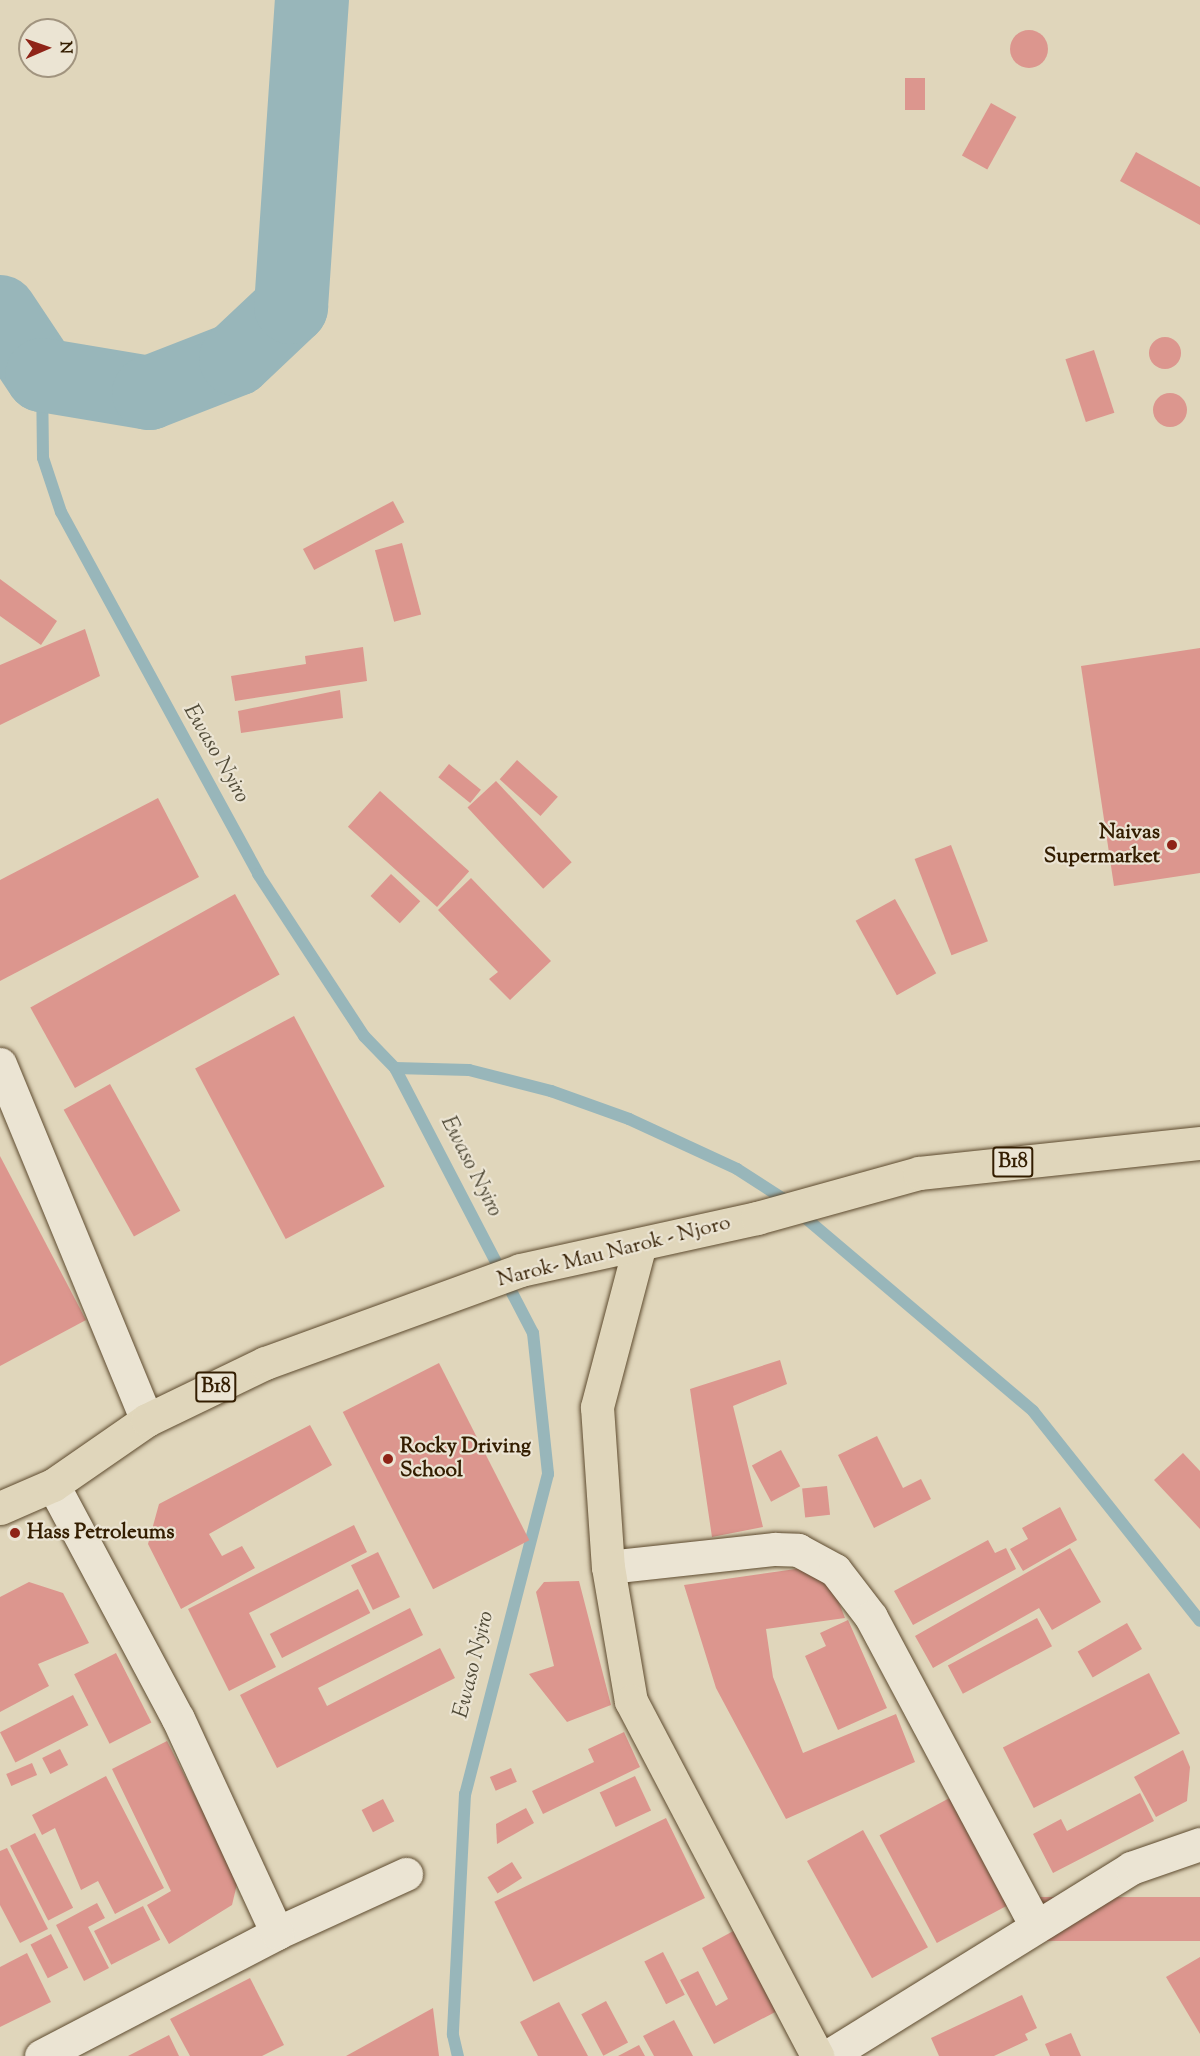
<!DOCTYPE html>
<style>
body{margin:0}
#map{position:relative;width:1200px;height:2056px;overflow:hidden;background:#e0d6bb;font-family:"Sorts Mill Goudy",serif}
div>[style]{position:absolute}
.stream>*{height:12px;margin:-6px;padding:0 6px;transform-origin:6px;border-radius:6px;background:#98b6ba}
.river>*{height:74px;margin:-37px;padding:0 37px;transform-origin:37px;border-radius:37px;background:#98b6ba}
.building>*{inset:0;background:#dc968e;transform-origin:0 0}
.round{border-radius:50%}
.roads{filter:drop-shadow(0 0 2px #5e4b2f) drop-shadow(0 0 2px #5e4b2f)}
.minor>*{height:33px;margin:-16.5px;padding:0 16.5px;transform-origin:16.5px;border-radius:16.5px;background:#ebe4d3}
.major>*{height:33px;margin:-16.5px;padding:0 16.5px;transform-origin:16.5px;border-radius:16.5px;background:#e0d6bb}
.highway>*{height:33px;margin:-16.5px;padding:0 16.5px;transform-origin:16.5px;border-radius:16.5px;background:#e0d6bb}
.dots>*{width:16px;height:16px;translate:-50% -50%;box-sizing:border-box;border:3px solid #ebe4d3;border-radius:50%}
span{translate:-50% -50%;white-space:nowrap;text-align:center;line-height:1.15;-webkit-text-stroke:4.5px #ebe4d3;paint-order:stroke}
.shield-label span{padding:2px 4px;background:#ebe4d3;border:2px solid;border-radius:4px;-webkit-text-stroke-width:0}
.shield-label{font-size:20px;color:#331d00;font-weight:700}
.poi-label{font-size:21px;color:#331d00;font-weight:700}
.right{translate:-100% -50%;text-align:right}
.left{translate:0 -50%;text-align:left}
.street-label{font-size:21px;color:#331d00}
.water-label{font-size:22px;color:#514b38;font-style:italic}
.north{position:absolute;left:18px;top:18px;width:60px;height:60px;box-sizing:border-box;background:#ebe4d3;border:2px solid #a1947f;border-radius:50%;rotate:88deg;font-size:16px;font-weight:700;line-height:24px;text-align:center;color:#331d00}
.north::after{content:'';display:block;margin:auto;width:21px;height:27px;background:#8f2418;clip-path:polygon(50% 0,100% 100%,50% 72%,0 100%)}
</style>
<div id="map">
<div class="stream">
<i style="left:42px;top:375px;width:83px;rotate:89.3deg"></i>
<i style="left:43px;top:458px;width:57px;rotate:71.6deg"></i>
<i style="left:61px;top:512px;width:412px;rotate:61.4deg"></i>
<i style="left:258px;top:874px;width:194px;rotate:56.8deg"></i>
<i style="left:364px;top:1036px;width:45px;rotate:45.9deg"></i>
<i style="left:395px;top:1068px;width:299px;rotate:62.5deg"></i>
<i style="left:533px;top:1333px;width:142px;rotate:83.9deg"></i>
<i style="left:548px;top:1474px;width:331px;rotate:104.5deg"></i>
<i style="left:465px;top:1794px;width:241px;rotate:92.9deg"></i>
<i style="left:453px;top:2035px;width:22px;rotate:77deg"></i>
<i style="left:395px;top:1068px;width:74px;rotate:1.5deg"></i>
<i style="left:469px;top:1070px;width:85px;rotate:14.4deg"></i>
<i style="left:551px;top:1091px;width:83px;rotate:19.7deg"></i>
<i style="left:629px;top:1119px;width:119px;rotate:24.8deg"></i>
<i style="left:737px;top:1169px;width:54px;rotate:32.8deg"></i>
<i style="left:782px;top:1198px;width:329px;rotate:40.3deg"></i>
<i style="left:1033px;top:1411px;width:268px;rotate:51.5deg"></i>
</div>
<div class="river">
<i style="left:0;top:312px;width:76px;rotate:56.3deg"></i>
<i style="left:42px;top:375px;width:109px;rotate:9.5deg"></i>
<i style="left:149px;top:393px;width:93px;rotate:-21.3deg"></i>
<i style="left:236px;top:359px;width:76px;rotate:-43.4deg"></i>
<i style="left:291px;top:307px;width:308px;rotate:-86.1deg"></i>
</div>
<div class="building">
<i class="round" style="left:1010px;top:30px;width:38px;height:38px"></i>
<i style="left:905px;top:78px;width:20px;height:32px"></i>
<i style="left:991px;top:103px;width:29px;height:60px;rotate:29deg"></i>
<i style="clip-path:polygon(1136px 152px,1200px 187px,1200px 225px,1120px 181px)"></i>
<i class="round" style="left:1149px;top:337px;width:32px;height:32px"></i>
<i style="left:1094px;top:350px;width:66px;height:30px;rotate:72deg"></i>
<i class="round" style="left:1153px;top:393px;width:34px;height:34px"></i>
<i style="left:393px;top:501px;width:24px;height:102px;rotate:62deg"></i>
<i style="left:402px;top:543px;width:74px;height:28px;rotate:75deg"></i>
<i style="clip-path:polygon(0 579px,57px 621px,41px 645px,0 616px)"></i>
<i style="clip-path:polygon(85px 629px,100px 676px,0 725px,0 665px)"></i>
<i style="clip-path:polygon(363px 647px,367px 681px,235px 701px,231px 676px,306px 664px,305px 656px)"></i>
<i style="clip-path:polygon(1200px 648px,1200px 873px,1114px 886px,1081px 666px)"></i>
<i style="clip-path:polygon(340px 690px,343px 718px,241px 733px,238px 711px)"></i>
<i style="left:517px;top:760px;width:55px;height:26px;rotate:42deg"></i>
<i style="left:449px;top:764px;width:41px;height:17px;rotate:39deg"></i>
<i style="left:496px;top:781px;width:111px;height:39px;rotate:47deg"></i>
<i style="left:380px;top:791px;width:120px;height:48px;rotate:42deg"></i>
<i style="clip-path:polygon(158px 798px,199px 877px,0 981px,0 880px)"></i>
<i style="left:951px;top:845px;width:103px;height:39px;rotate:69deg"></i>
<i style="left:391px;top:874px;width:40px;height:30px;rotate:43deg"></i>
<i style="clip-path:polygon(471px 878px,551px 961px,510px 1000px,489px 979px,498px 972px,438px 910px)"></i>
<i style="left:235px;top:894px;width:92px;height:234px;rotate:61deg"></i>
<i style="left:895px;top:899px;width:85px;height:45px;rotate:61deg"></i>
<i style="left:294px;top:1016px;width:193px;height:112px;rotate:62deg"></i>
<i style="left:110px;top:1084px;width:145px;height:53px;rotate:61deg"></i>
<i style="clip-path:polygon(0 1156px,86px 1320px,0 1366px)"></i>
<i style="clip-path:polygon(780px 1360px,787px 1384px,733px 1406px,763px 1527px,712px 1537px,690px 1389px)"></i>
<i style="left:439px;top:1363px;width:199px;height:108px;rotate:63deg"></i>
<i style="clip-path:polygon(310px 1425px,332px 1465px,209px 1534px,222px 1556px,242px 1546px,255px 1568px,181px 1609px,148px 1544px,159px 1504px)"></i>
<i style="clip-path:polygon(877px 1436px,903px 1488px,921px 1479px,931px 1499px,874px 1528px,838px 1455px)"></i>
<i style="left:781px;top:1450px;width:41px;height:33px;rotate:62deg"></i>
<i style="clip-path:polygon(1183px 1453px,1200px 1471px,1200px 1529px,1154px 1480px)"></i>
<i style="left:827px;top:1486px;width:29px;height:25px;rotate:84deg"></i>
<i style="clip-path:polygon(1060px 1507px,1077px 1540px,1023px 1571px,1010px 1549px,1028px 1539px,1022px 1528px)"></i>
<i style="clip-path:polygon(354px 1525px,367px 1552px,249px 1613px,276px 1667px,229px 1691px,188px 1609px)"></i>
<i style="clip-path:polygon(988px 1540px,995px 1553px,1006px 1548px,1016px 1569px,913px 1625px,894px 1591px)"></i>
<i style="clip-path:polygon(1070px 1548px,1101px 1602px,1052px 1630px,1039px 1608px,933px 1668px,915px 1636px)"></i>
<i style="left:378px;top:1552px;width:50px;height:30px;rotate:64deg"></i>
<i style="clip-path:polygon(824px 1565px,845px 1618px,766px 1629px,773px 1677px,803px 1753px,896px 1714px,915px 1762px,786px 1819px,716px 1688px,684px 1585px)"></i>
<i style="clip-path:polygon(579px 1581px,611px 1705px,567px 1722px,529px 1674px,554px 1666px,536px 1592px,544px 1582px)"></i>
<i style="clip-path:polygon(29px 1582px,63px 1593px,89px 1643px,38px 1664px,49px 1686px,0 1712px,0 1597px)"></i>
<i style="left:358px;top:1589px;width:27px;height:99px;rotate:63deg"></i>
<i style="clip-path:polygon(410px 1608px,423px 1635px,318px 1688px,327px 1706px,440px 1648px,455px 1678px,277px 1768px,240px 1695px)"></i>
<i style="left:1037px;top:1618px;width:32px;height:101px;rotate:62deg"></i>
<i style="clip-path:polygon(848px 1620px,887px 1708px,838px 1730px,805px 1656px,826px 1646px,820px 1633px)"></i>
<i style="left:1127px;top:1623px;width:30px;height:57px;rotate:60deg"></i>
<i style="left:116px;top:1653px;width:78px;height:47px;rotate:63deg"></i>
<i style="left:1149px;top:1673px;width:68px;height:164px;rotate:63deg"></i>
<i style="left:73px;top:1695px;width:34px;height:82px;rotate:63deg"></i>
<i style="clip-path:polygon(624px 1732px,640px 1767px,543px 1814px,532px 1791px,594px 1762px,588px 1749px)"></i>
<i style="clip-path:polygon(167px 1741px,238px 1880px,232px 1905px,169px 1944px,147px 1905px,171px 1891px,112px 1769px)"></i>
<i style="left:60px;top:1749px;width:18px;height:20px;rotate:63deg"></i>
<i style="clip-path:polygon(1183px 1750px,1190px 1767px,1187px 1801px,1156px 1817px,1134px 1777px)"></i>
<i style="left:32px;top:1763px;width:13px;height:28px;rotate:67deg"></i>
<i style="left:511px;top:1768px;width:15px;height:23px;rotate:67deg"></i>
<i style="clip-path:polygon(106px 1776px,164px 1888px,115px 1914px,98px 1881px,81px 1890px,55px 1828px,42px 1835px,32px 1815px)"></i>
<i style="left:635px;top:1776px;width:38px;height:39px;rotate:65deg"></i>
<i style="left:959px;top:1793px;width:122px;height:90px;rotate:62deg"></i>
<i style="clip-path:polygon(1140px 1793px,1154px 1821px,1053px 1873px,1033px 1834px,1061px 1819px,1067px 1831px)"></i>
<i style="left:383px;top:1799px;width:25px;height:24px;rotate:63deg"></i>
<i style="clip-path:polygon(526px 1808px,534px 1823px,497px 1844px,496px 1824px)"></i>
<i style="left:666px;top:1818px;width:89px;height:191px;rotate:64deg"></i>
<i style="left:863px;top:1830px;width:134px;height:64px;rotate:61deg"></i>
<i style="left:35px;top:1833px;width:84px;height:28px;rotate:63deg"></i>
<i style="clip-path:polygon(7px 1848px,48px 1929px,20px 1943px,0 1905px,0 1851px)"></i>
<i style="left:512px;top:1862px;width:19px;height:29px;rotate:58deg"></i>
<i style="left:1200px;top:1897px;width:44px;height:178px;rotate:90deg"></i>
<i style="clip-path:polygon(97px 1903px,105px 1918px,88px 1927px,109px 1968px,84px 1981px,56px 1925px)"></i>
<i style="left:143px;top:1906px;width:38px;height:55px;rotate:63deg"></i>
<i style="clip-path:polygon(737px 1929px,779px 2010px,714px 2044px,680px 1980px,698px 1971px,716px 2006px,728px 1999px,702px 1948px)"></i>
<i style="left:51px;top:1934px;width:38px;height:23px;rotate:63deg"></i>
<i style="left:663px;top:1952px;width:48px;height:21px;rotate:63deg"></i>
<i style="clip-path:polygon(27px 1953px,51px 2002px,0 2027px,0 1967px)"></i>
<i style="clip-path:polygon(1200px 1957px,1200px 2034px,1166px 1977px)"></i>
<i style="clip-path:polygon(250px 1978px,284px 2045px,262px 2056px,190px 2056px,170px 2019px)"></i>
<i style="clip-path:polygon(1022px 1995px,1037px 2028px,1025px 2034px,1028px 2040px,994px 2056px,939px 2056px,931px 2038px)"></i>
<i style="left:606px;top:2001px;width:47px;height:28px;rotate:62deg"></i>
<i style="clip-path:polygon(559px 2002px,588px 2056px,538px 2056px,520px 2022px)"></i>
<i style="clip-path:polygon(433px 2008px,439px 2056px,346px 2056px)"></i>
<i style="clip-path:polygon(674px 2020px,693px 2056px,654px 2056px,643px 2036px)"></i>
<i style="clip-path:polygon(1071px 2033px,1081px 2056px,1050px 2056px,1045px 2044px)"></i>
<i style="clip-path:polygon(169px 2035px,179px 2056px,128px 2056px)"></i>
<i style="clip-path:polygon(639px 2045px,645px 2056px,618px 2056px)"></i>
</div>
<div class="roads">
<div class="minor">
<i style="left:0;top:1064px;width:385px;rotate:67.6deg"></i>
<i style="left:608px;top:1567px;width:168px;rotate:-6.2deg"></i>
<i style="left:775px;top:1549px;width:23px;rotate:2deg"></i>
<i style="left:798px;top:1550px;width:42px;rotate:28.4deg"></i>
<i style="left:835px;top:1570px;width:59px;rotate:52.5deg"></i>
<i style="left:871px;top:1617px;width:350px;rotate:61.9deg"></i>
<i style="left:277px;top:1933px;width:142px;rotate:-24.6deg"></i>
<i style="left:41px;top:2056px;width:266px;rotate:-27.5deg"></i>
<i style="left:277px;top:1933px;width:236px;rotate:-114.8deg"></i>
<i style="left:178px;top:1719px;width:265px;rotate:-118.1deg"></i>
<i style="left:828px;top:2056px;width:357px;rotate:-31.8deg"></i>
<i style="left:1131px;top:1868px;width:73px;rotate:-19.2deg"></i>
</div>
<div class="major">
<i style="left:640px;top:1244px;width:169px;rotate:104.8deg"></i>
<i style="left:597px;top:1407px;width:160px;rotate:86.1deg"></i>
<i style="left:608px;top:1567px;width:136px;rotate:80.3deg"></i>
<i style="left:631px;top:1701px;width:401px;rotate:62.3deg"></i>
</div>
<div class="highway">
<i style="left:0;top:1508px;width:58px;rotate:-23.5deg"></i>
<i style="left:53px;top:1485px;width:114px;rotate:-34.7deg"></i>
<i style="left:147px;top:1420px;width:131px;rotate:-25.8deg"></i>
<i style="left:265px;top:1363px;width:271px;rotate:-20deg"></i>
<i style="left:520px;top:1270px;width:243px;rotate:-12.4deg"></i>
<i style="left:757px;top:1218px;width:168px;rotate:-15.5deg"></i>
<i style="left:919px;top:1173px;width:283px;rotate:-6.1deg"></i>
</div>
</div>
<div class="dots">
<i style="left:1172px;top:845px;background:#8f2418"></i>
<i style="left:388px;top:1459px;background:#8f2418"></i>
<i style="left:15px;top:1533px;background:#8f2418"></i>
</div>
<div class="shield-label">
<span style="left:1013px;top:1162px">B18</span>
<span style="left:216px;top:1387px">B18</span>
</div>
<div class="poi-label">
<span class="right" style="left:1160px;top:845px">Naivas<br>Supermarket</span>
<span class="left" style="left:400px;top:1459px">Rocky Driving<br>School</span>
<span class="left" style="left:27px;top:1533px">Hass Petroleums</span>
</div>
<div class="street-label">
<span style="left:614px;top:1252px;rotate:-14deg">Narok- Mau Narok - Njoro</span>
</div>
<div class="water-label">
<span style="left:215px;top:754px;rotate:60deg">Ewaso Nyiro</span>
<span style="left:470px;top:1167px;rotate:63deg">Ewaso Nyiro</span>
<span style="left:475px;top:1665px;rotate:-76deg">Ewaso Nyiro</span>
</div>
<div class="north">N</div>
</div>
